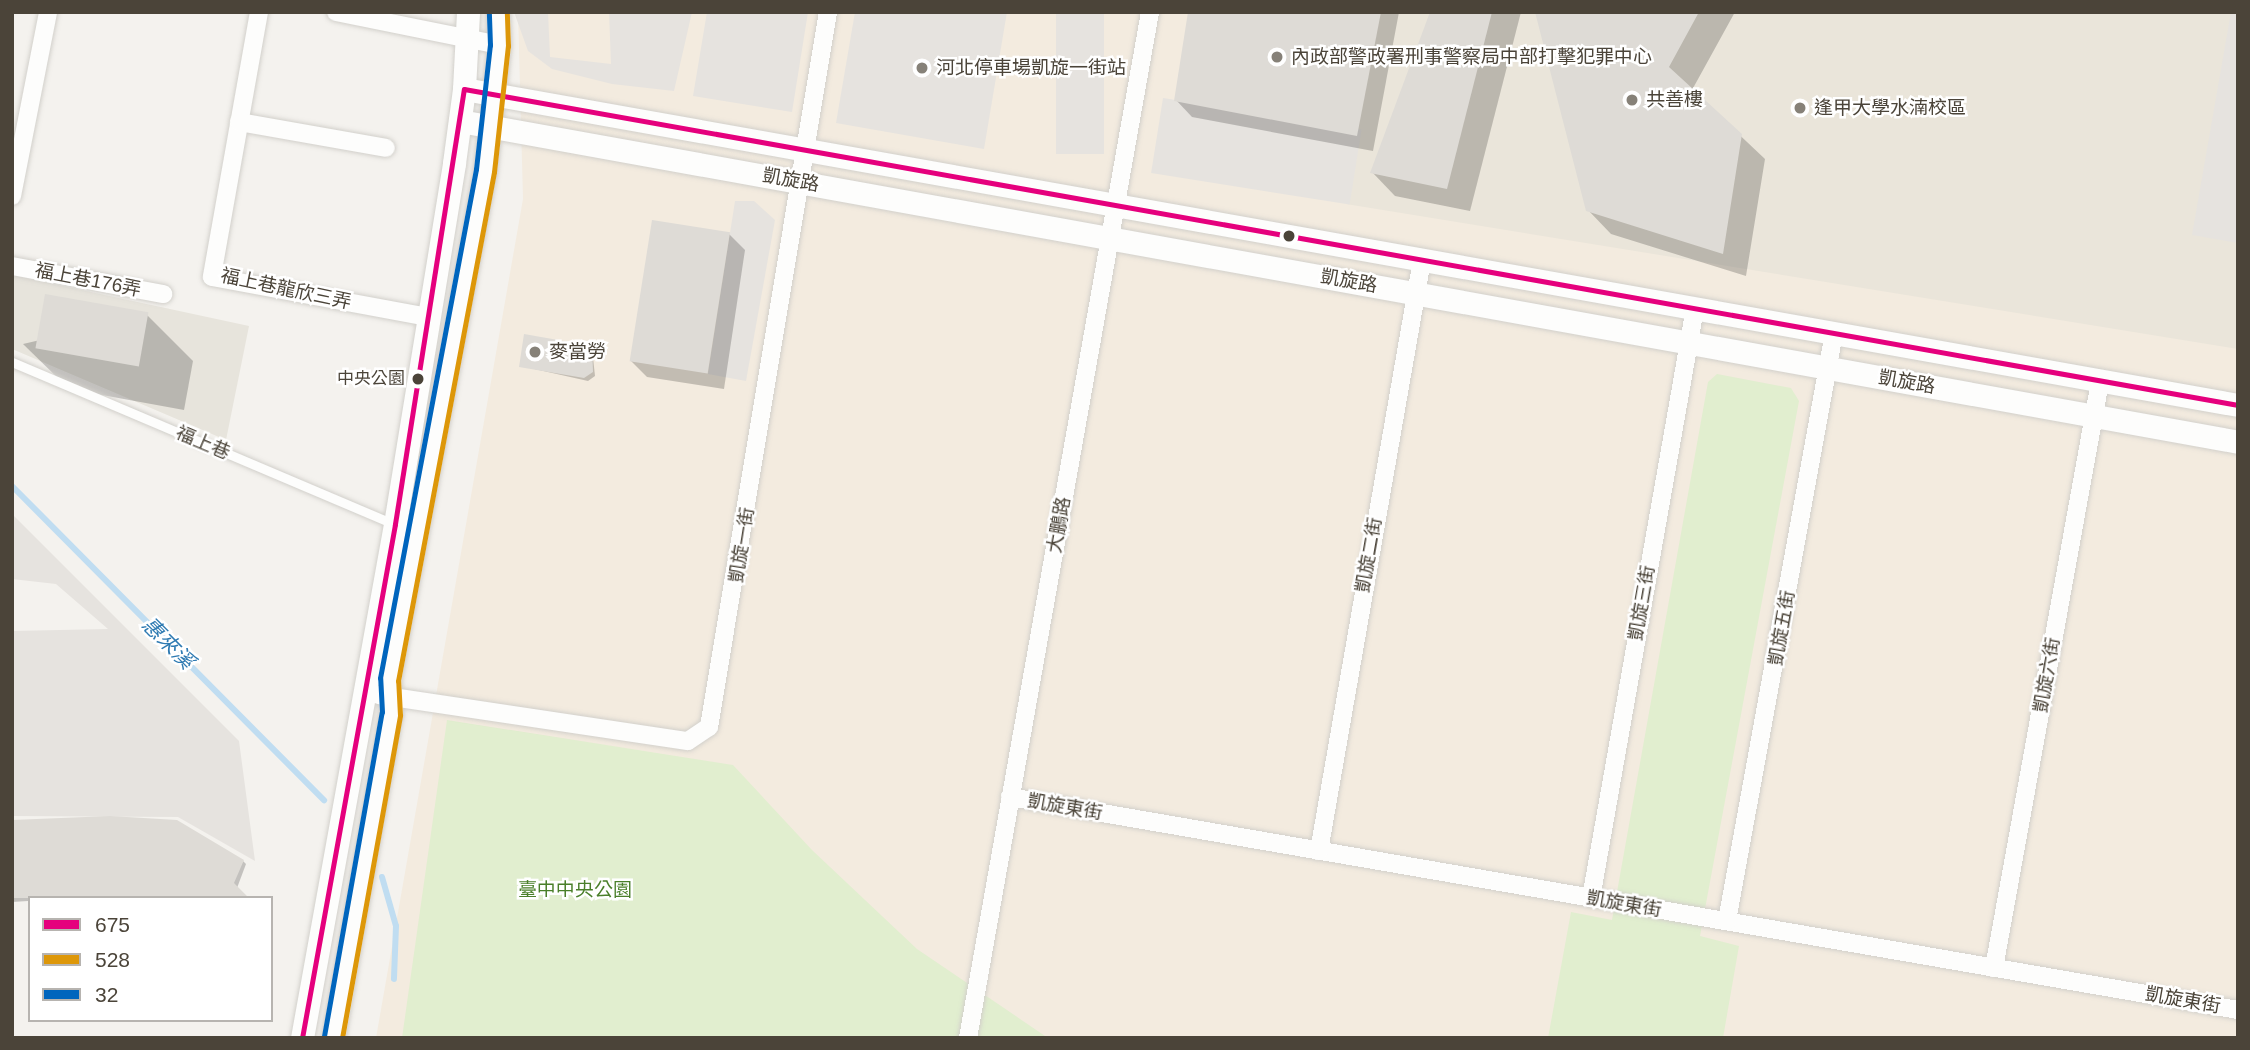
<!DOCTYPE html>
<meta charset="utf-8">
<style>
body{margin:0}
#map{position:relative;width:2250px;height:1050px;overflow:hidden;background:#f4f2ee;font-family:Arial,"Noto Sans TC",sans-serif}
div>[style]{position:absolute}
.residential>*{inset:0;background:#e7e4dc}
.commercial>*{inset:0;background:#f3ebdf}
.education>*{inset:0;background:#eae5da}
.green>*{inset:0;background:#e1eecf}
.parking>*{inset:0;background:#e6e3df;transform-origin:0 0}
.shadow>*{inset:0;background:#0003}
.stream>*{height:6px;margin:-3px;padding:0 3px;transform-origin:3px;border-radius:3px;background:#c0ddf1}
.building>*{inset:0;background:#dedbd6;transform-origin:0 0}
.roads{filter:drop-shadow(0 0 2px #d2d0cb) drop-shadow(0 0 2px #d2d0cb)}
.service>*{height:9px;margin:-4.5px;padding:0 4.5px;transform-origin:4.5px;border-radius:4.5px;background:#fdfdfc}
.minor>*{height:18px;margin:-9px;padding:0 9px;transform-origin:9px;border-radius:9px;background:#fdfdfc}
.tertiary>*{height:23px;margin:-11.5px;padding:0 11.5px;transform-origin:11.5px;border-radius:11.5px;background:#fdfdfc}
.bus-1>*{height:5px;margin:-2.5px;padding:0 2.5px;transform-origin:2.5px;border-radius:2.5px;background:#e5007d}
.bus-2>*{height:5px;margin:-2.5px;padding:0 2.5px;transform-origin:2.5px;border-radius:2.5px;background:#dd9709}
.bus-3>*{height:5px;margin:-2.5px;padding:0 2.5px;transform-origin:2.5px;border-radius:2.5px;background:#0065bd}
.dots>*{width:19px;height:19px;translate:-50% -50%;box-sizing:border-box;border:4px solid #fff;border-radius:50%}
span{translate:-50% -50%;white-space:nowrap;text-align:center;line-height:1.15;-webkit-text-stroke:5px #fff;paint-order:stroke}
.bus-label{font-size:17px;color:#4b4439}
.right{translate:-100% -50%;text-align:right}
.poi-label{font-size:19px;color:#4b4439}
.left{translate:0 -50%;text-align:left}
.street-label{font-size:19px;color:#4b4439}
.park-label{font-size:19px;color:#4a7f2a}
.water-label{font-size:21px;color:#2e7ab2;font-style:italic}
.frame{position:absolute;inset:0;border:14px solid #4b4439;pointer-events:none}
.legend{position:absolute;left:28px;top:896px;width:245px;height:126px;box-sizing:border-box;background:#fff;border:2px solid #b7b4b0;margin:0;padding:9px 12px;list-style:none;font-size:21px;color:#4b4439}
.legend li{display:flex;align-items:center;gap:14px;height:35px}
.legend b{width:35px;border:2px solid #b7b4b0}
</style>
<div id="map">
<div class="residential">
<i style="clip-path:polygon(12px 275px,249px 326px,226px 440px,12px 349px)"></i>
</div>
<div class="commercial">
<i style="clip-path:polygon(518px 12px,2238px 12px,2238px 1038px,376px 1038px,523px 199px)"></i>
</div>
<div class="education">
<i style="clip-path:polygon(1377px 12px,2238px 12px,2238px 349px,1346px 204px)"></i>
</div>
<div class="green">
<i style="clip-path:polygon(1717px 374px,1791px 388px,1799px 401px,1700px 936px,1739px 946px,1723px 1038px,1548px 1038px,1571px 912px,1612px 920px,1708px 382px)"></i>
<i style="clip-path:polygon(447px 720px,733px 765px,812px 850px,917px 949px,1048px 1038px,402px 1038px)"></i>
</div>
<div class="parking">
<i style="clip-path:polygon(514px 12px,548px 12px,550px 57px,611px 64px,609px 12px,692px 12px,674px 91px,612px 84px,552px 69px,528px 51px)"></i>
<i style="clip-path:polygon(707px 12px,808px 12px,792px 112px,693px 96px)"></i>
<i style="clip-path:polygon(855px 12px,1007px 12px,984px 149px,836px 123px)"></i>
<i style="left:1056px;top:12px;width:48px;height:142px"></i>
<i style="clip-path:polygon(2231px 12px,2238px 12px,2238px 243px,2192px 235px)"></i>
<i style="left:1163px;top:98px;width:201px;height:76px;rotate:9deg"></i>
<i style="clip-path:polygon(735px 201px,754px 201px,775px 220px,746px 381px,708px 374px)"></i>
<i style="clip-path:polygon(12px 514px,239px 741px,255px 861px,178px 817px,12px 816px,12px 631px,108px 629px,56px 584px,12px 579px)"></i>
</div>
<div class="shadow">
<i style="clip-path:polygon(1190px 12px,1399px 12px,1373px 151px,1192px 117px,1176px 100px)"></i>
<i style="clip-path:polygon(1432px 12px,1521px 12px,1470px 211px,1395px 196px,1372px 172px)"></i>
<i style="clip-path:polygon(1537px 12px,1735px 12px,1692px 90px,1765px 159px,1746px 276px,1611px 234px,1588px 210px)"></i>
<i style="clip-path:polygon(729px 234px,745px 250px,724px 389px,647px 377px,631px 361px)"></i>
<i style="clip-path:polygon(147px 315px,193px 361px,184px 410px,69px 389px,23px 344px)"></i>
<i style="clip-path:polygon(592px 348px,595px 376px,588px 381px,521px 366px)"></i>
<i style="clip-path:polygon(12px 822px,243px 861px,246px 864px,237px 888px,12px 902px)"></i>
</div>
<div class="stream">
<i style="left:12px;top:486px;width:443px;rotate:45.2deg"></i>
<i style="left:382px;top:877px;width:51px;rotate:74.1deg"></i>
<i style="left:396px;top:926px;width:53px;rotate:92.2deg"></i>
</div>
<div class="building">
<i style="clip-path:polygon(1188px 12px,1381px 12px,1357px 136px,1174px 101px)"></i>
<i style="clip-path:polygon(1430px 12px,1492px 12px,1447px 189px,1370px 173px)"></i>
<i style="clip-path:polygon(1535px 12px,1699px 12px,1669px 67px,1742px 134px,1723px 254px,1586px 211px)"></i>
<i style="left:652px;top:220px;width:79px;height:143px;rotate:9deg"></i>
<i style="left:45px;top:294px;width:105px;height:55px;rotate:10deg"></i>
<i style="clip-path:polygon(524px 334px,592px 346px,593px 372px,584px 378px,519px 367px)"></i>
<i style="clip-path:polygon(110px 816px,177px 820px,244px 860px,234px 883px,249px 898px,12px 898px,12px 820px)"></i>
</div>
<div class="roads">
<div class="service">
<i style="left:12px;top:362px;width:415px;rotate:23deg"></i>
</div>
<div class="minor">
<i style="left:259px;top:12px;width:269px;rotate:100.1deg"></i>
<i style="left:212px;top:277px;width:219px;rotate:10.5deg"></i>
<i style="left:336px;top:12px;width:166px;rotate:11.4deg"></i>
<i style="left:239px;top:122px;width:149px;rotate:10deg"></i>
<i style="left:12px;top:196px;width:187px;rotate:-78.9deg"></i>
<i style="left:12px;top:266px;width:154px;rotate:10.5deg"></i>
<i style="left:379px;top:695px;width:312px;rotate:8.5deg"></i>
<i style="left:688px;top:741px;width:25px;rotate:-34deg"></i>
<i style="left:709px;top:727px;width:725px;rotate:-80.55deg"></i>
<i style="left:1010px;top:797px;width:1246px;rotate:9.84deg"></i>
<i style="left:1319px;top:851px;width:600px;rotate:-80.11deg"></i>
<i style="left:1591px;top:898px;width:599px;rotate:-80deg"></i>
<i style="left:1727px;top:921px;width:598px;rotate:-79.69deg"></i>
<i style="left:1994px;top:968px;width:596px;rotate:-79.75deg"></i>
<i style="left:968px;top:1038px;width:1042px;rotate:-79.94deg"></i>
</div>
<div class="tertiary">
<i style="left:464px;top:89px;width:1802px;rotate:10.1deg"></i>
<i style="left:460px;top:121px;width:1807px;rotate:10.23deg"></i>
<i style="left:302px;top:1038px;width:522px;rotate:-79.74deg"></i>
<i style="left:395px;top:524px;width:366px;rotate:-80.7deg"></i>
<i style="left:454px;top:163px;width:75px;rotate:-82.3deg"></i>
<i style="left:464px;top:89px;width:77px;rotate:-87deg"></i>
<i style="left:333px;top:1038px;width:330px;rotate:-79.9deg"></i>
<i style="left:391px;top:713px;width:33px;rotate:-93deg"></i>
<i style="left:389px;top:680px;width:519px;rotate:-79.34deg"></i>
<i style="left:485px;top:170px;width:126px;rotate:-83.6deg"></i>
<i style="left:499px;top:45px;width:33px;rotate:-92deg"></i>
</div>
</div>
<div class="bus-1">
<i style="left:302px;top:1038px;width:522px;rotate:-79.74deg"></i>
<i style="left:395px;top:524px;width:440px;rotate:-81deg"></i>
<i style="left:464px;top:89px;width:1802px;rotate:10.1deg"></i>
</div>
<div class="bus-2">
<i style="left:342px;top:1038px;width:328px;rotate:-79.8deg"></i>
<i style="left:400px;top:715px;width:34px;rotate:-93deg"></i>
<i style="left:398px;top:681px;width:518px;rotate:-79.32deg"></i>
<i style="left:494px;top:172px;width:127px;rotate:-83.7deg"></i>
<i style="left:508px;top:46px;width:34px;rotate:-92deg"></i>
</div>
<div class="bus-3">
<i style="left:324px;top:1036px;width:329px;rotate:-79.9deg"></i>
<i style="left:382px;top:712px;width:34px;rotate:-93deg"></i>
<i style="left:380px;top:678px;width:518px;rotate:-79.32deg"></i>
<i style="left:476px;top:169px;width:125px;rotate:-83.6deg"></i>
<i style="left:490px;top:45px;width:33px;rotate:-92deg"></i>
</div>
<div class="dots">
<i style="left:1277px;top:57px;background:#868178"></i>
<i style="left:922px;top:68px;background:#868178"></i>
<i style="left:1632px;top:100px;background:#868178"></i>
<i style="left:1800px;top:108px;background:#868178"></i>
<i style="left:1289px;top:236px;background:#4b4439"></i>
<i style="left:535px;top:352px;background:#868178"></i>
<i style="left:418px;top:379px;background:#4b4439"></i>
</div>
<div class="bus-label">
<span class="right" style="left:405px;top:379px">中央公園</span>
</div>
<div class="poi-label">
<span class="left" style="left:1291px;top:57px">內政部警政署刑事警察局中部打擊犯罪中心</span>
<span class="left" style="left:936px;top:68px">河北停車場凱旋一街站</span>
<span class="left" style="left:1646px;top:100px">共善樓</span>
<span class="left" style="left:1814px;top:108px">逢甲大學水湳校區</span>
<span class="left" style="left:549px;top:352px">麥當勞</span>
</div>
<div class="street-label">
<span style="left:791px;top:180px;rotate:10deg">凱旋路</span>
<span style="left:88px;top:280px;rotate:11deg">福上巷176弄</span>
<span style="left:1349px;top:281px;rotate:10deg">凱旋路</span>
<span style="left:286px;top:289px;rotate:12deg">福上巷龍欣三弄</span>
<span style="left:1907px;top:382px;rotate:10deg">凱旋路</span>
<span style="left:203px;top:443px;rotate:23deg">福上巷</span>
<span style="left:1059px;top:525px;rotate:-80deg">大鵬路</span>
<span style="left:742px;top:545px;rotate:-81deg">凱旋一街</span>
<span style="left:1369px;top:555px;rotate:-80deg">凱旋二街</span>
<span style="left:1642px;top:603px;rotate:-80deg">凱旋三街</span>
<span style="left:1782px;top:628px;rotate:-80deg">凱旋五街</span>
<span style="left:2047px;top:675px;rotate:-80deg">凱旋六街</span>
<span style="left:1065px;top:807px;rotate:10deg">凱旋東街</span>
<span style="left:1624px;top:904px;rotate:10deg">凱旋東街</span>
<span style="left:2183px;top:1000px;rotate:10deg">凱旋東街</span>
</div>
<div class="park-label">
<span style="left:575px;top:890px">臺中中央公園</span>
</div>
<div class="water-label">
<span style="left:168px;top:643px;rotate:45deg">惠來溪</span>
</div>
<div class="frame"></div>
<ul class="legend">
<li><b style="height:9px;background:#e5007d"></b>675</li>
<li><b style="height:9px;background:#dd9709"></b>528</li>
<li><b style="height:9px;background:#0065bd"></b>32</li>
</ul>
</div>
